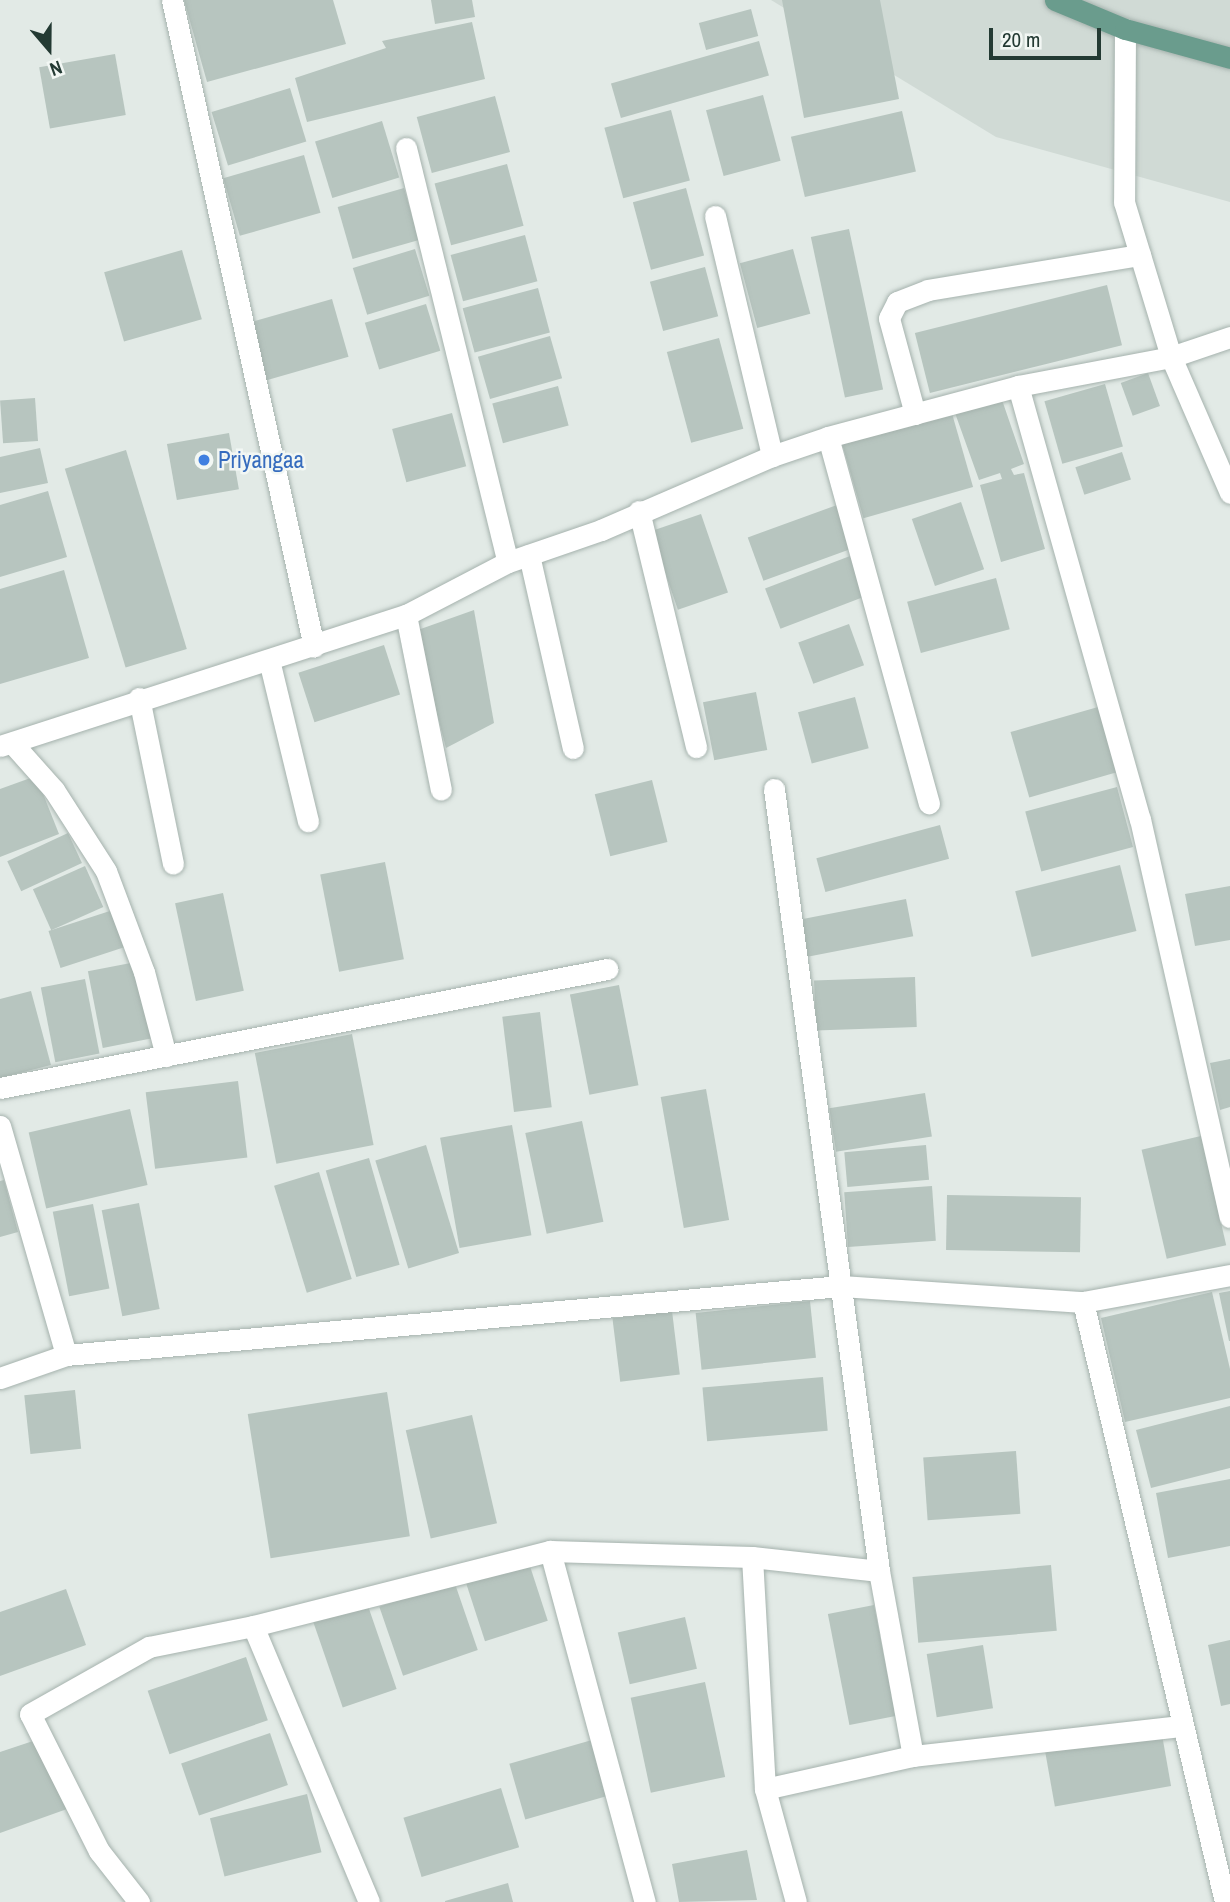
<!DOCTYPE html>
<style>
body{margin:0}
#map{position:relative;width:1230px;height:1902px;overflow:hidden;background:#e2eae6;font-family:"Archivo Narrow",sans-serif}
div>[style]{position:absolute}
.built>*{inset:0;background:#d0dad5}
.building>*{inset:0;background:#b7c5bf;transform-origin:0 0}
.roads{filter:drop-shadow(0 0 2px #a5b2ad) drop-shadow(0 0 2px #a5b2ad)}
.street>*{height:21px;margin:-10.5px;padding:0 10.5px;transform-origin:10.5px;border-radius:10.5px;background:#fff}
.primary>*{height:21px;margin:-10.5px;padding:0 10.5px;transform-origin:10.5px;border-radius:10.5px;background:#6a9c8d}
.dots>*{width:19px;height:19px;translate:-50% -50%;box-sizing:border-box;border:4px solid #f2f7f4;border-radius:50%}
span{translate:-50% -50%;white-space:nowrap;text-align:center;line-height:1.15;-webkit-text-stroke:5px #f2f7f4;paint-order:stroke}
.shop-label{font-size:23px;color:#366cbe}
.left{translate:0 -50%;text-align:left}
.north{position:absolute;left:14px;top:14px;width:70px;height:70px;-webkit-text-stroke:5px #f2f7f4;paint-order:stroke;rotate:160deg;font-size:19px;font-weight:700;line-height:28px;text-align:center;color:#233a33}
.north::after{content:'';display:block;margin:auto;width:24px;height:32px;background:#233a33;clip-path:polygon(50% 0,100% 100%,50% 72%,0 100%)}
.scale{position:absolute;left:989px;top:28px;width:112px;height:32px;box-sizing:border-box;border:4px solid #233a33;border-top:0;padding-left:9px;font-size:21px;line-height:24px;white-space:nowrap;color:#233a33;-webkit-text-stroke:5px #f2f7f4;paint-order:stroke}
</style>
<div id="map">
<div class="built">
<i style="clip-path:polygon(771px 0,1230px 0,1230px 202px,996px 137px)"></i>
</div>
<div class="building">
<i style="clip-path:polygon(184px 0,333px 0,346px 44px,207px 82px)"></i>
<i style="clip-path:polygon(431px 0,472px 0,475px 17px,435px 24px)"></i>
<i style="clip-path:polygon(782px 0,880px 0,899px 99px,804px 118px)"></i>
<i style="left:751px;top:9px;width:28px;height:54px;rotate:75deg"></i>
<i style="clip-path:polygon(472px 22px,485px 79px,307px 122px,295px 78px,386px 48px,382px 41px)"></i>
<i style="left:759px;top:41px;width:36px;height:154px;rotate:74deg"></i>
<i style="left:115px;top:54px;width:62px;height:77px;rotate:80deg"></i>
<i style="left:290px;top:88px;width:56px;height:82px;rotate:73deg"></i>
<i style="left:763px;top:95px;width:68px;height:59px;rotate:75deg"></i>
<i style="left:495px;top:96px;width:58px;height:81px;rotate:75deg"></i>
<i style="left:671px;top:110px;width:73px;height:69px;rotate:75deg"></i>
<i style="left:902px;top:111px;width:62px;height:114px;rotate:77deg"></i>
<i style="left:382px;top:121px;width:59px;height:70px;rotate:73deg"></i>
<i style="left:304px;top:155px;width:60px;height:84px;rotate:74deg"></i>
<i style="left:507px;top:164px;width:64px;height:75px;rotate:75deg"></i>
<i style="left:404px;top:188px;width:54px;height:69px;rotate:74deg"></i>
<i style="left:686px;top:188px;width:70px;height:55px;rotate:75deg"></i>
<i style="left:849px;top:229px;width:164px;height:39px;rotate:78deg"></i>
<i style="left:525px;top:235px;width:48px;height:77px;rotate:75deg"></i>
<i style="left:415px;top:249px;width:49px;height:65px;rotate:73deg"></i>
<i style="left:793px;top:249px;width:67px;height:55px;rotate:75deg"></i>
<i style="left:182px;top:250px;width:72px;height:81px;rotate:74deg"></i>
<i style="left:705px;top:267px;width:51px;height:57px;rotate:75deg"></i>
<i style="left:1107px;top:285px;width:62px;height:198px;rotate:76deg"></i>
<i style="left:538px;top:288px;width:46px;height:78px;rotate:75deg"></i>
<i style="left:332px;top:299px;width:60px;height:88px;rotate:74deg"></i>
<i style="left:426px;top:304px;width:49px;height:64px;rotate:73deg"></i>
<i style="left:550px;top:336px;width:44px;height:75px;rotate:74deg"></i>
<i style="left:719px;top:338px;width:94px;height:54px;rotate:75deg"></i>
<i style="left:1148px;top:373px;width:35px;height:29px;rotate:70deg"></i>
<i style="left:1105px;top:384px;width:65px;height:63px;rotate:74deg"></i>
<i style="left:558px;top:386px;width:41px;height:68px;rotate:75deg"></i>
<i style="clip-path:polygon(1001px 397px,1024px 464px,1011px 469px,1014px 475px,1024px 473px,1045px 549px,1001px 562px,980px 485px,1002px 479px,1000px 473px,979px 480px,955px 413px)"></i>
<i style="left:35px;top:398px;width:43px;height:35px;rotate:86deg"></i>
<i style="left:951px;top:410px;width:80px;height:114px;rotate:74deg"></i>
<i style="left:452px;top:413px;width:55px;height:62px;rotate:75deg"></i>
<i style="left:229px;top:433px;width:57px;height:63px;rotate:80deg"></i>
<i style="clip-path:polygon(40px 448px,48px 483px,0 493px,0 457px)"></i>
<i style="left:126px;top:450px;width:208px;height:64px;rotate:73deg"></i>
<i style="left:1122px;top:452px;width:29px;height:49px;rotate:72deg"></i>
<i style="clip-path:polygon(48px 491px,67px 557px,0 577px,0 505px)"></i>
<i style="left:961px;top:502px;width:71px;height:52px;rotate:71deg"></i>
<i style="left:837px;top:505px;width:46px;height:95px;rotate:70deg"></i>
<i style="left:701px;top:514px;width:83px;height:53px;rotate:71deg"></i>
<i style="left:850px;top:556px;width:43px;height:91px;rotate:69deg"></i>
<i style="clip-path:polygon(64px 570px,89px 658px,0 684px,0 589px)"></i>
<i style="left:996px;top:578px;width:53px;height:92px;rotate:75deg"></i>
<i style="clip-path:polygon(474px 610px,494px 723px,446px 748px,415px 631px)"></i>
<i style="left:849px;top:624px;width:44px;height:54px;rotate:70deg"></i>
<i style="left:384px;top:645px;width:52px;height:90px;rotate:72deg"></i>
<i style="left:756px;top:692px;width:59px;height:54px;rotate:79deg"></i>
<i style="left:855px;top:697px;width:53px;height:59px;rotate:75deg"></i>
<i style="left:1098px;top:707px;width:68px;height:91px;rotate:74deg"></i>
<i style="clip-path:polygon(36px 776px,59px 834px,0 857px,0 789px)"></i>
<i style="left:652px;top:780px;width:64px;height:59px;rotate:76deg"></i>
<i style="left:1117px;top:787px;width:62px;height:95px;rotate:75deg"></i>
<i style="left:940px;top:825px;width:35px;height:128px;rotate:75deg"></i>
<i style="left:68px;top:833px;width:33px;height:67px;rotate:65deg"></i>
<i style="left:385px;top:862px;width:99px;height:66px;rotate:79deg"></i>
<i style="left:1120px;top:865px;width:68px;height:108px;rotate:76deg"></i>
<i style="left:85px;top:866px;width:45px;height:57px;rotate:66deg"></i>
<i style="clip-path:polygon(1230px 886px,1230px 940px,1195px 946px,1185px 894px)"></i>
<i style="left:223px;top:893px;width:100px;height:49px;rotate:78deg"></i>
<i style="left:906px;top:899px;width:38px;height:109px;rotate:79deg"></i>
<i style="left:116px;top:909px;width:39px;height:71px;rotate:72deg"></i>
<i style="left:136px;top:962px;width:78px;height:49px;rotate:79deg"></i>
<i style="left:915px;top:977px;width:50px;height:101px;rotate:88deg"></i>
<i style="left:85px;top:979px;width:76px;height:45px;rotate:79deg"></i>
<i style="left:619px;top:985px;width:102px;height:50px;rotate:79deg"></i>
<i style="clip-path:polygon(31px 991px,51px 1065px,0 1078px,0 999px)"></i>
<i style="left:540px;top:1012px;width:96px;height:38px;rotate:83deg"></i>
<i style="left:352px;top:1034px;width:113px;height:99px;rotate:79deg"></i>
<i style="clip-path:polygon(1230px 1059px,1230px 1107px,1220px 1110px,1210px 1063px)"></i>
<i style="left:238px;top:1081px;width:77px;height:93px;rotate:83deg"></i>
<i style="left:706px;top:1089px;width:133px;height:46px;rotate:80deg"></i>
<i style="left:925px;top:1093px;width:44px;height:97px;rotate:81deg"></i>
<i style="left:130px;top:1109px;width:78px;height:104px;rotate:77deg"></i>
<i style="left:582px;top:1121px;width:103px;height:58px;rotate:78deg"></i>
<i style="left:512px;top:1125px;width:112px;height:73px;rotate:80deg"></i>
<i style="left:1201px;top:1136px;width:112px;height:61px;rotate:77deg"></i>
<i style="left:426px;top:1145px;width:113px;height:53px;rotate:73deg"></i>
<i style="left:926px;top:1145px;width:35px;height:82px;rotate:85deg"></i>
<i style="left:369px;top:1158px;width:111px;height:45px;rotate:74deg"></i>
<i style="left:319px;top:1172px;width:112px;height:47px;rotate:73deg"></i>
<i style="clip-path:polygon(4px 1180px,18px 1232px,0 1237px,0 1181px)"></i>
<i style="left:932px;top:1186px;width:55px;height:88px;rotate:86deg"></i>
<i style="left:947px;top:1195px;width:134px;height:55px;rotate:1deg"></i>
<i style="left:139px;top:1203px;width:108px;height:38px;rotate:79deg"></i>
<i style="left:93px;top:1204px;width:86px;height:41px;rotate:79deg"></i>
<i style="clip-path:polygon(1230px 1291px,1230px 1341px,1229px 1341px,1219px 1293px)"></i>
<i style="clip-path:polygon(1212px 1292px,1230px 1369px,1230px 1398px,1125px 1422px,1101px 1318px)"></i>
<i style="left:810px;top:1301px;width:57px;height:115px;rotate:84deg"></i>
<i style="left:672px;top:1311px;width:64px;height:60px;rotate:83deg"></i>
<i style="left:823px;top:1377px;width:54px;height:121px;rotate:85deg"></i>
<i style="left:75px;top:1390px;width:59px;height:51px;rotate:84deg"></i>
<i style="left:387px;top:1392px;width:146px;height:141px;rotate:81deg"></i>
<i style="clip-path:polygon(1230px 1406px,1230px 1468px,1151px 1488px,1136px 1430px)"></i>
<i style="left:472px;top:1415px;width:111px;height:68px;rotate:77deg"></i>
<i style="left:1016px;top:1451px;width:63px;height:93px;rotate:86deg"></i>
<i style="clip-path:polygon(1230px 1479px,1230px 1546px,1168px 1558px,1156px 1493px)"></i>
<i style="left:528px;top:1560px;width:64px;height:66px;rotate:72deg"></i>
<i style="left:1051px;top:1565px;width:66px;height:139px;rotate:85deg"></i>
<i style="left:454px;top:1581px;width:73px;height:79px;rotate:71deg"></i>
<i style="clip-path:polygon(66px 1589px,86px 1645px,0 1676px,0 1612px)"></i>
<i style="left:367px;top:1603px;width:91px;height:57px;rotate:71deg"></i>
<i style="left:874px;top:1605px;width:113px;height:47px;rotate:79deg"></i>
<i style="left:685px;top:1617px;width:53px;height:69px;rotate:77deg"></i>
<i style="clip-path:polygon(1230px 1640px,1230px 1704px,1221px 1706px,1208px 1645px)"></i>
<i style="left:983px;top:1645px;width:64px;height:57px;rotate:81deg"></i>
<i style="left:246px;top:1657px;width:67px;height:104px;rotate:71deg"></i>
<i style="left:705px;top:1682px;width:97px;height:76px;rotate:78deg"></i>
<i style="left:1161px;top:1729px;width:58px;height:118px;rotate:80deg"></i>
<i style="left:270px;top:1733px;width:55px;height:94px;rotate:71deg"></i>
<i style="clip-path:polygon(42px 1738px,67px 1809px,0 1833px,0 1752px)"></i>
<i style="left:592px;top:1740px;width:58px;height:86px;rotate:74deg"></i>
<i style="left:501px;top:1788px;width:62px;height:102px;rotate:73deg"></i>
<i style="left:307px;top:1794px;width:60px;height:100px;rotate:76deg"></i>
<i style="clip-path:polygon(747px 1850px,757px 1900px,679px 1902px,672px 1864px)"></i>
<i style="clip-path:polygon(508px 1883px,513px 1902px,445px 1902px,445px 1901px)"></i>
</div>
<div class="roads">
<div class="street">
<i style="left:172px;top:0;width:662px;rotate:77.62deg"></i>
<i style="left:1125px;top:29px;width:173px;rotate:90.3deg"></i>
<i style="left:1124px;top:202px;width:162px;rotate:73.1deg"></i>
<i style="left:1171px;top:357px;width:148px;rotate:66.5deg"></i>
<i style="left:406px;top:148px;width:426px;rotate:76.2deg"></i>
<i style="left:715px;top:216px;width:247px;rotate:76.6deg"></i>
<i style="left:1018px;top:386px;width:450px;rotate:74.3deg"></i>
<i style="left:1140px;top:819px;width:408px;rotate:77.3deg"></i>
<i style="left:915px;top:414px;width:99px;rotate:-105.2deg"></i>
<i style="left:889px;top:318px;width:18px;rotate:-63deg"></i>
<i style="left:897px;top:302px;width:33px;rotate:-21deg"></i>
<i style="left:928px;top:290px;width:215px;rotate:-9.4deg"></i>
<i style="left:828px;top:437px;width:380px;rotate:74.6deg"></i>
<i style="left:639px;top:511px;width:243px;rotate:76.4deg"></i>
<i style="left:529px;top:555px;width:198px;rotate:77.2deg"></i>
<i style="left:406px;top:615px;width:178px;rotate:78.7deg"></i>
<i style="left:269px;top:660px;width:166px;rotate:76.4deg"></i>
<i style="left:139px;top:698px;width:169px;rotate:78.4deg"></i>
<i style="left:13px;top:744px;width:62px;rotate:48.3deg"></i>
<i style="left:54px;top:790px;width:96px;rotate:57.3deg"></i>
<i style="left:106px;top:871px;width:108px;rotate:69.4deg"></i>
<i style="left:144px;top:972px;width:87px;rotate:75.3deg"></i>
<i style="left:0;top:746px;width:427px;rotate:-17.9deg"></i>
<i style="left:406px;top:615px;width:115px;rotate:-27.5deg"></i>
<i style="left:508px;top:562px;width:98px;rotate:-19deg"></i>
<i style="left:601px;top:530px;width:186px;rotate:-23.4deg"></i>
<i style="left:772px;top:456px;width:59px;rotate:-18.7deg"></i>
<i style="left:828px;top:437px;width:197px;rotate:-15deg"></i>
<i style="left:1018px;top:386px;width:156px;rotate:-10.7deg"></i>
<i style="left:1171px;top:357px;width:62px;rotate:-18.7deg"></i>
<i style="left:774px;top:789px;width:789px;rotate:82.35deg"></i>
<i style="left:879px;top:1571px;width:188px;rotate:79.6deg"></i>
<i style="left:0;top:1088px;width:619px;rotate:-11.09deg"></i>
<i style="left:0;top:1126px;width:238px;rotate:73.9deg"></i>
<i style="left:1083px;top:1302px;width:617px;rotate:76.68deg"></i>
<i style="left:0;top:1378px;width:70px;rotate:-19.2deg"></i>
<i style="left:66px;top:1355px;width:778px;rotate:-5.09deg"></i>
<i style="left:841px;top:1286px;width:243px;rotate:3.8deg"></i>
<i style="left:1083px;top:1302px;width:149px;rotate:-10.4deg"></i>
<i style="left:550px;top:1551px;width:364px;rotate:74.9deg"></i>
<i style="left:752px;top:1557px;width:232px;rotate:86.8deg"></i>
<i style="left:765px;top:1789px;width:117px;rotate:74.7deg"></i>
<i style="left:765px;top:1789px;width:152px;rotate:-12.6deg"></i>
<i style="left:913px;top:1756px;width:270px;rotate:-6.4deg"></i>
<i style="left:139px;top:1902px;width:65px;rotate:-128.1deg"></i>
<i style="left:99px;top:1851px;width:153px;rotate:-116.7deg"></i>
<i style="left:30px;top:1714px;width:137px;rotate:-29.4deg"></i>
<i style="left:149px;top:1647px;width:106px;rotate:-11.4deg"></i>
<i style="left:369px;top:1902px;width:299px;rotate:-112.8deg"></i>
<i style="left:253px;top:1626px;width:306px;rotate:-14.2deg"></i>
<i style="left:550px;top:1551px;width:202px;rotate:1.7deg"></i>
<i style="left:752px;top:1557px;width:128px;rotate:6.3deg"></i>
</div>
<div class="primary">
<i style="left:1055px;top:0;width:76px;rotate:22.5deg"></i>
<i style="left:1125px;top:29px;width:109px;rotate:15.4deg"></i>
</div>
</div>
<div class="dots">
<i style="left:204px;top:460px;background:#3f7fe0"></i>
</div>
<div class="shop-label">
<span class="left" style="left:218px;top:460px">Priyangaa</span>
</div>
<div class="north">N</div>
<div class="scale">20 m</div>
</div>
